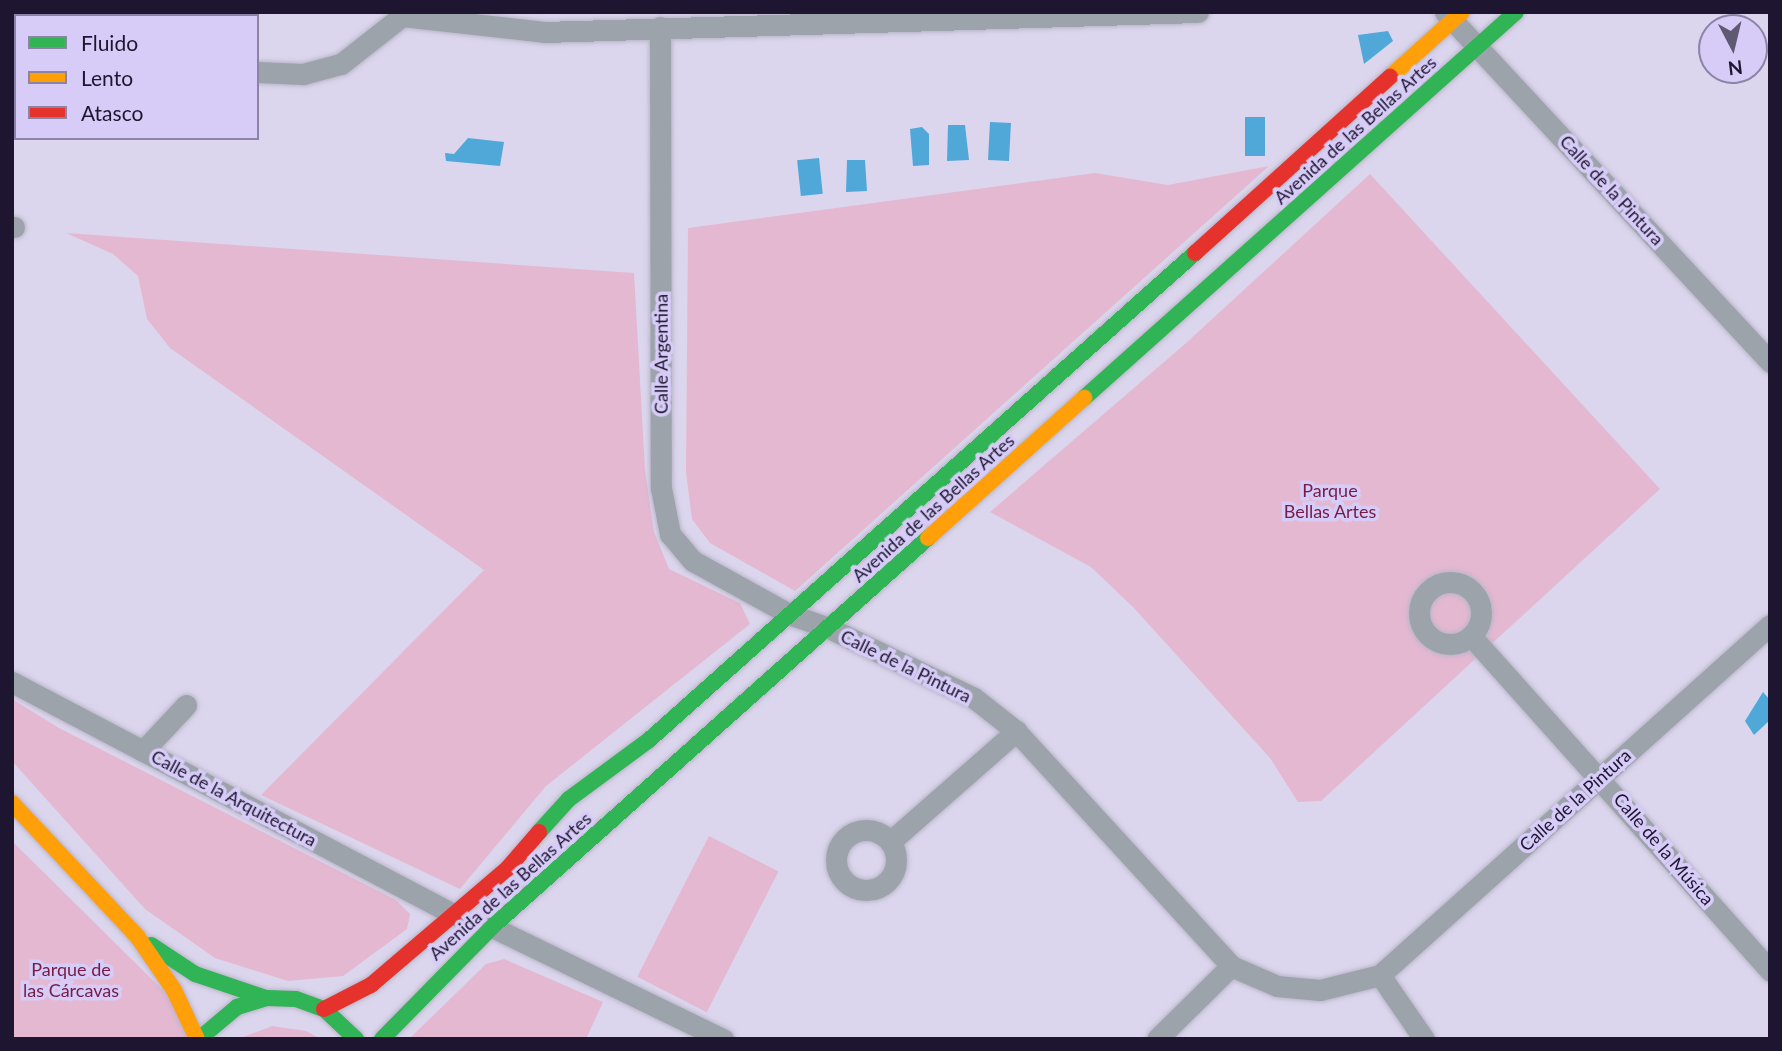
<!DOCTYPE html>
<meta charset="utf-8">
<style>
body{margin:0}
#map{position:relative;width:1782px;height:1051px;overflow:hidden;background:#dbd6ed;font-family:Lato,sans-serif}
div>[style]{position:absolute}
.green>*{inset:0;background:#e4b8d1;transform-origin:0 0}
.water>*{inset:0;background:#4fa8d8;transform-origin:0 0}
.roads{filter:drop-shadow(0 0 2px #bab5c9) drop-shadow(0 0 2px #bab5c9)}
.street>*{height:21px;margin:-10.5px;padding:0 10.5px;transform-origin:10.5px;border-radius:10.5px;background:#9ca3aa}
.street>.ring{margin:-10.5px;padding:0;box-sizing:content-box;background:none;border:21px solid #9ca3aa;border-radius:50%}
.fast>*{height:16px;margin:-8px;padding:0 8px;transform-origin:8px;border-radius:8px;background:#30b455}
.slow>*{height:16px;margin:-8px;padding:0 8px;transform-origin:8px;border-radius:8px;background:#ff9f0a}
.jam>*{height:16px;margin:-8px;padding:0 8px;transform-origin:8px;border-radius:8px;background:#e5322d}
span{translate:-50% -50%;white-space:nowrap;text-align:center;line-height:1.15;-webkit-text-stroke:7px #d6ccf7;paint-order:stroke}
.street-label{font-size:18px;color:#1e1630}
.park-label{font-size:18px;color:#751b45}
.frame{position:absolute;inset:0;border:14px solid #1e1630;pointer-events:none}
.legend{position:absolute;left:14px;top:14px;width:245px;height:126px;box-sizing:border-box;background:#d6ccf7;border:2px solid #8c83a7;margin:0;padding:9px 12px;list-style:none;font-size:21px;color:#1e1630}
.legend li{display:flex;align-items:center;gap:14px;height:35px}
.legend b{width:35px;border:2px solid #8c83a7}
.north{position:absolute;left:1698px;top:14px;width:70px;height:70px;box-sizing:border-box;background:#d6ccf7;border:2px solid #8c83a7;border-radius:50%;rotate:173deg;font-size:19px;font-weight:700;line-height:28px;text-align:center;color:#1e1630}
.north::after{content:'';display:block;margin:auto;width:24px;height:32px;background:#605972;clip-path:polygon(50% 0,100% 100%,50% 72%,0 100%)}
</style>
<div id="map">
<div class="green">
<i style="clip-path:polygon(1269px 166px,795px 591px,710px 543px,692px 519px,686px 472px,688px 228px,1095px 173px,1168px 185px)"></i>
<i style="clip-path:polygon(1370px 174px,1660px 489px,1321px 801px,1298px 802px,1270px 758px,1133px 607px,1091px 567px,990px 512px,1185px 344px)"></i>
<i style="clip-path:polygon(66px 233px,634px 273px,645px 470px,654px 532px,669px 569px,740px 603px,750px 624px,546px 786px,460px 889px,261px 795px,484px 570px,170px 348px,147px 319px,138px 276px,113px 254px)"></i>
<i style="clip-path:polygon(12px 699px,59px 728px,396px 900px,410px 914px,407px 929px,343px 976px,288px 981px,215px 958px,145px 909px,12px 761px)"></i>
<i style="left:709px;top:836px;width:78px;height:158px;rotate:27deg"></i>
<i style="clip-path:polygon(12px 841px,194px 1021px,184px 1039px,12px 1039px)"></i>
<i style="clip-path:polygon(504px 959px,603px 1002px,586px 1039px,409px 1039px,486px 964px)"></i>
<i style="clip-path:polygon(272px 1026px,306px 1031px,321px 1039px,238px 1039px)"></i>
</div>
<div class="water">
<i style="clip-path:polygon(1388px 31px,1393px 41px,1364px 64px,1358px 35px)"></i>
<i style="left:1265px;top:117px;width:39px;height:20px;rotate:90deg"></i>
<i style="left:990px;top:122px;width:21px;height:38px;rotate:3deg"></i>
<i style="clip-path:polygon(948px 125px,965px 125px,969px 160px,947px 161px)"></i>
<i style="clip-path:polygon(922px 127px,929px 134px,929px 165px,913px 166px,910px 129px)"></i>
<i style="clip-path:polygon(468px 138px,504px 142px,500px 166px,446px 161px,445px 153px,454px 154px)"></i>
<i style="left:819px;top:158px;width:36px;height:22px;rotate:84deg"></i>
<i style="clip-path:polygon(847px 160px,865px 160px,867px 191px,846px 192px)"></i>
<i style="clip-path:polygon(1763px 692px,1770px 700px,1770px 720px,1754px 735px,1745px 721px)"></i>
</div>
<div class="roads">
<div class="street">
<i style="left:29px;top:12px;width:6px;rotate:39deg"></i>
<i style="left:1445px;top:12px;width:478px;rotate:47.1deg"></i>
<i style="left:660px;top:27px;width:461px;rotate:89.9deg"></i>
<i style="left:661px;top:488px;width:47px;rotate:78.9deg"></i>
<i style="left:670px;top:534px;width:35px;rotate:50deg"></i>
<i style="left:693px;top:561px;width:110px;rotate:28.9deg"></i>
<i style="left:789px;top:614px;width:42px;rotate:19.3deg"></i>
<i style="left:829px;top:628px;width:161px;rotate:25.8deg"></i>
<i style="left:974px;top:698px;width:53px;rotate:38.2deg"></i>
<i style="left:1016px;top:731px;width:319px;rotate:47.5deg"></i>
<i style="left:1231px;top:966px;width:50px;rotate:23.5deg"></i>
<i style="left:1277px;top:986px;width:43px;rotate:5.3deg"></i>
<i style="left:1320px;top:990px;width:62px;rotate:-14deg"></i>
<i style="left:1380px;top:975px;width:524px;rotate:-41.91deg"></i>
<i style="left:257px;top:72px;width:46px;rotate:2.5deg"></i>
<i style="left:303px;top:74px;width:39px;rotate:-15deg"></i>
<i style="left:341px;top:64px;width:78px;rotate:-38.2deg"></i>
<i style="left:402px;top:16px;width:143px;rotate:6.4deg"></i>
<i style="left:544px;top:32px;width:654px;rotate:-1.75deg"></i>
<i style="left:12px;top:227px;width:2px"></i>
<i class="ring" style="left:1419px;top:582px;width:41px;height:41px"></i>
<i style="left:1471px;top:636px;width:449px;rotate:48.2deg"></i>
<i style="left:12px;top:682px;width:501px;rotate:27.74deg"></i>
<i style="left:143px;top:751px;width:63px;rotate:-46.9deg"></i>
<i class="ring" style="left:836px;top:830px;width:39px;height:39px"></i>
<i style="left:891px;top:841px;width:167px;rotate:-41.3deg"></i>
<i style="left:492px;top:927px;width:257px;rotate:25.9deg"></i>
<i style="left:1380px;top:975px;width:78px;rotate:55.5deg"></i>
<i style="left:1157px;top:1039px;width:104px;rotate:-44.6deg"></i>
</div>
<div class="fast">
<i style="left:1084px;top:398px;width:579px;rotate:-41.78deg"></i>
<i style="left:539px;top:832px;width:45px;rotate:-47.7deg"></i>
<i style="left:569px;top:799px;width:99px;rotate:-36.4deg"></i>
<i style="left:649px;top:740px;width:732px;rotate:-41.73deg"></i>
<i style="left:151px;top:945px;width:53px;rotate:33.4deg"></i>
<i style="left:195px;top:974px;width:75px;rotate:18.7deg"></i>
<i style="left:266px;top:998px;width:30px;rotate:2deg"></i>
<i style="left:296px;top:999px;width:30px;rotate:20deg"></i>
<i style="left:324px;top:1009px;width:44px;rotate:43.2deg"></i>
<i style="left:199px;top:1039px;width:50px;rotate:-40.1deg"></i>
<i style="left:237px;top:1007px;width:30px;rotate:-17deg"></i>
<i style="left:382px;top:1039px;width:157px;rotate:-45.5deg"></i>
<i style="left:492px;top:927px;width:584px;rotate:-41.74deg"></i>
</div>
<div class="slow">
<i style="left:1390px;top:77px;width:97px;rotate:-42.1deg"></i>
<i style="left:928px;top:538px;width:210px;rotate:-41.9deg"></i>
<i style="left:12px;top:803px;width:183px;rotate:46.8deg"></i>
<i style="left:137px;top:936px;width:65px;rotate:55.6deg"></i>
<i style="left:174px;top:990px;width:54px;rotate:64.9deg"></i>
</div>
<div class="jam">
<i style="left:1195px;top:253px;width:263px;rotate:-42.1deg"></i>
<i style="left:324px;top:1009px;width:53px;rotate:-27.1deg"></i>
<i style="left:371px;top:985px;width:179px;rotate:-40.5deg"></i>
<i style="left:507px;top:869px;width:49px;rotate:-49.1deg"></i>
</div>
</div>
<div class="street-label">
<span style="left:1355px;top:130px;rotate:-42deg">Avenida de las Bellas Artes</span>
<span style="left:1612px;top:190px;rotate:47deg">Calle de la Pintura</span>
<span style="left:661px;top:354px;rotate:-90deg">Calle Argentina</span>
<span style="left:933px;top:508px;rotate:-42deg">Avenida de las Bellas Artes</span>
<span style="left:906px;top:666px;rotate:26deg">Calle de la Pintura</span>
<span style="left:234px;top:798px;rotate:28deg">Calle de la Arquitectura</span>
<span style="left:1575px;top:800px;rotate:-42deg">Calle de la Pintura</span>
<span style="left:1664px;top:849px;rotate:49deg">Calle de la Música</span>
<span style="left:510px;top:886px;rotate:-42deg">Avenida de las Bellas Artes</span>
</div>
<div class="park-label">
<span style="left:1330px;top:501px">Parque<br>Bellas Artes</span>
<span style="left:71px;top:980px">Parque de<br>las Cárcavas</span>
</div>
<div class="frame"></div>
<ul class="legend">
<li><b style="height:9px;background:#30b455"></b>Fluido</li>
<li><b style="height:9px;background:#ff9f0a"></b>Lento</li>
<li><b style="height:9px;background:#e5322d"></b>Atasco</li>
</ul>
<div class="north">N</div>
</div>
